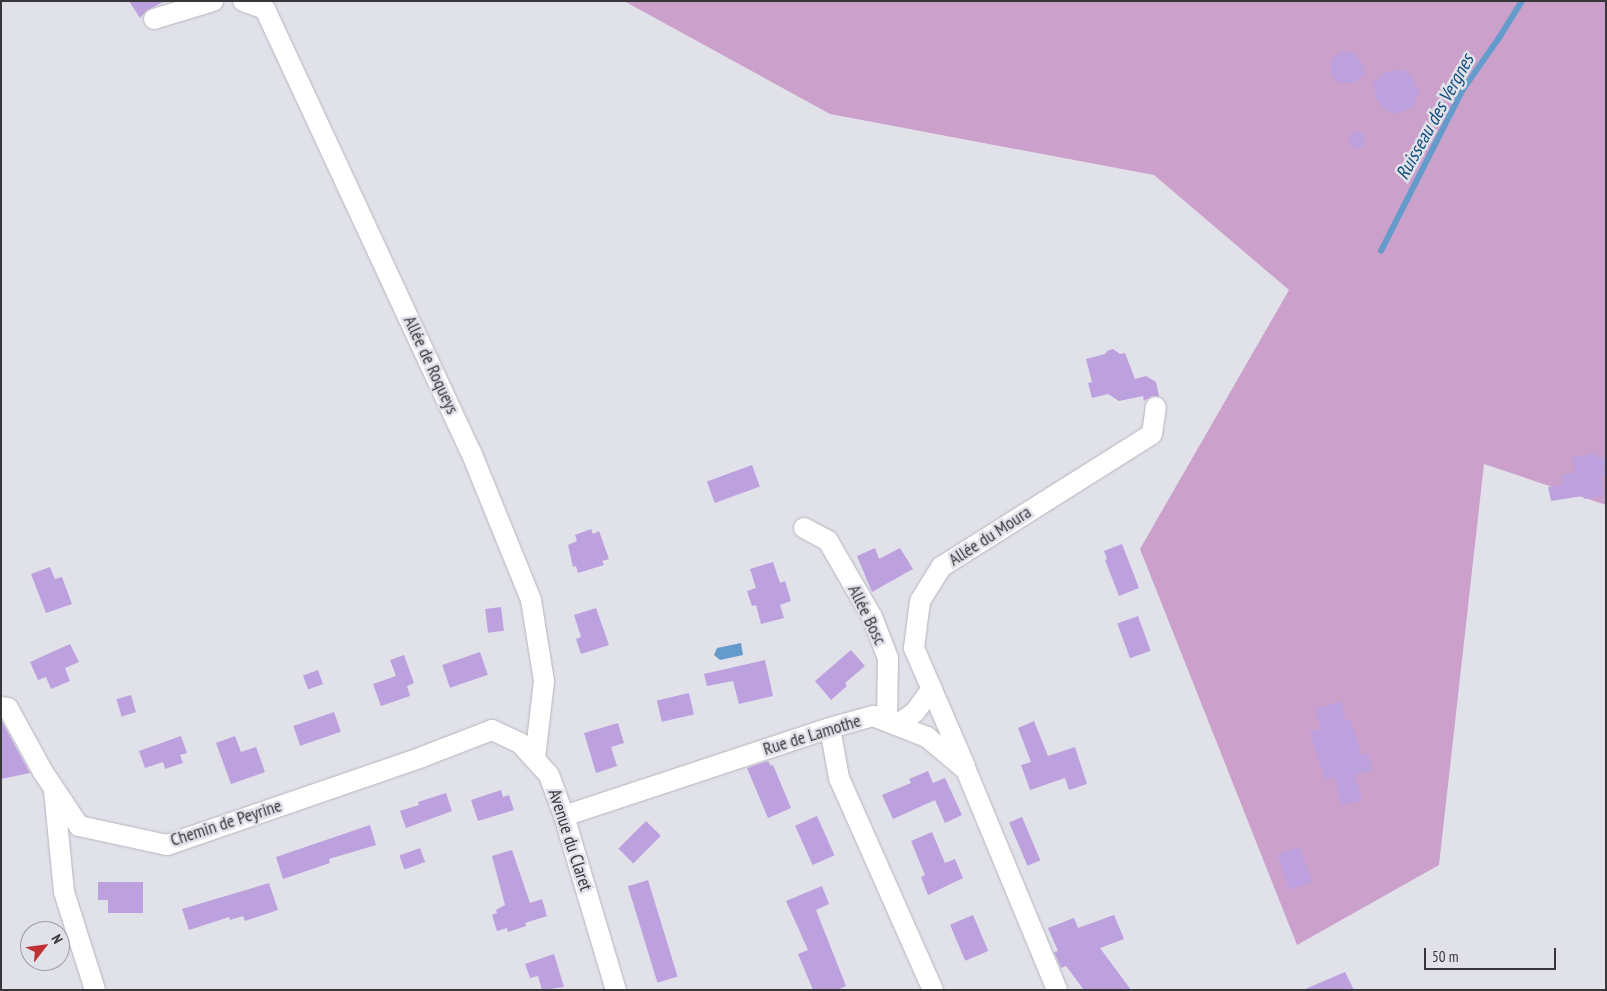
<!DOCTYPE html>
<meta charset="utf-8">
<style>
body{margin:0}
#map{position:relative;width:1607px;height:991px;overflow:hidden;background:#e1e1ea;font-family:"PT Sans Narrow",sans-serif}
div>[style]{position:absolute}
.green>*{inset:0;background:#cba1cc}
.water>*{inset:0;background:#659bcb}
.stream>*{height:5.5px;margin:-2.75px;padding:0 2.75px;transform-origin:2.75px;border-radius:2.75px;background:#659bcb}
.building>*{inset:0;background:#bda0de;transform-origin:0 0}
.round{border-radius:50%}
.roads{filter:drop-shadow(0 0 1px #b5b5bd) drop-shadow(0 0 1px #b5b5bd)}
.street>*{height:20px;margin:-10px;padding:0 10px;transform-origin:10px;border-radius:10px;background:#fff}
span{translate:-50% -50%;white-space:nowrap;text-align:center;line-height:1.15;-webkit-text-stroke:5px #e1e1ea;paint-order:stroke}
.street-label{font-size:18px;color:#37373a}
.water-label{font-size:19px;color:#114f7d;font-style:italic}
.frame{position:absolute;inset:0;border:2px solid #37373a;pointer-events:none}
.north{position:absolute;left:20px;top:921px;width:50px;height:50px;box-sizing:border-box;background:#e1e1ea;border:1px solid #9d9da4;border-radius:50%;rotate:60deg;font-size:14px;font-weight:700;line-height:20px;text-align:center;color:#37373a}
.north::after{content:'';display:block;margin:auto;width:18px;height:22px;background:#c03136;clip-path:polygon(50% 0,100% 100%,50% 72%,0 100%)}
.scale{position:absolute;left:1424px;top:948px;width:132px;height:22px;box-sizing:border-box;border:2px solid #37373a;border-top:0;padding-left:6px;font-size:15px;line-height:18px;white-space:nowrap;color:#37373a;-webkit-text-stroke:4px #e1e1ea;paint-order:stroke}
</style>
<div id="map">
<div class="green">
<i style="clip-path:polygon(624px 1px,1606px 1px,1606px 505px,1484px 464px,1439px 865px,1297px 945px,1140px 549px,1289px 290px,1154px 175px,830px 114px)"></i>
</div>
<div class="water">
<i style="clip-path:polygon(741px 643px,743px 655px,720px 660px,714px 655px,717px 648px)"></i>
</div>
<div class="stream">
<i style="left:1381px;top:251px;width:179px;rotate:-63.1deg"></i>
<i style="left:1462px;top:91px;width:65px;rotate:-55.1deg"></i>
<i style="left:1499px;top:38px;width:44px;rotate:-58.1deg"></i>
</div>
<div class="building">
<i style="clip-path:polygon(129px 1px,165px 1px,146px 11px,140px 18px)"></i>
<i style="clip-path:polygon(1342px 51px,1353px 52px,1362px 63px,1365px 75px,1352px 83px,1339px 83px,1330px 73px,1332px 59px)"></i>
<i style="clip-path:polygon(1397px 70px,1405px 71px,1412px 76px,1419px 92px,1413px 107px,1397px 114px,1388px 112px,1381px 107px,1376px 97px,1373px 83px,1385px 73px)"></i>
<i class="round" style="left:1349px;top:132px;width:16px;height:16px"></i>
<i style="clip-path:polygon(1113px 349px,1120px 354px,1125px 353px,1135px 379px,1146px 376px,1156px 382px,1159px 396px,1152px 396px,1144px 401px,1143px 396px,1119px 401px,1108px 394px,1092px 398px,1088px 383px,1092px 382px,1086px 359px,1105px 354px,1107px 351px)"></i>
<i style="clip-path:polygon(1597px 453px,1597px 458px,1606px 457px,1606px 475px,1601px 476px,1604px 496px,1584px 499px,1583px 496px,1551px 501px,1548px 487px,1563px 485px,1561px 475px,1575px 473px,1572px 457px)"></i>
<i style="left:752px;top:465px;width:23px;height:48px;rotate:70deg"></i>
<i style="clip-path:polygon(591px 529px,593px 534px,599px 531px,609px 559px,602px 561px,604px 565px,578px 573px,576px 566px,573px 567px,568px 545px,577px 541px,575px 535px)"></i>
<i style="clip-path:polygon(1122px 544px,1139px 588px,1119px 596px,1105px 560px,1107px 559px,1104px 551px)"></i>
<i style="clip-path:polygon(875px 548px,879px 559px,900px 548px,913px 569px,872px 592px,857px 556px)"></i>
<i style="clip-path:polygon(773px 562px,780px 583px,785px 581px,791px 601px,780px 605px,784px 618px,761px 624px,756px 605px,752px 606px,747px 591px,756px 588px,750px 569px)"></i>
<i style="clip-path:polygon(50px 567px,55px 579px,62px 577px,72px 604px,46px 613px,31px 574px)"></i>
<i style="left:501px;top:607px;width:24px;height:16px;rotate:83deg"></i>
<i style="clip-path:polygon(596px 608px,609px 645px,581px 654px,576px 639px,581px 637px,574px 615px)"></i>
<i style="left:1138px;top:616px;width:37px;height:22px;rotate:70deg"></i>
<i style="clip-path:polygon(70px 644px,79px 662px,65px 668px,70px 681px,51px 689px,46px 677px,38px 680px,30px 662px)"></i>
<i style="clip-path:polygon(851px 650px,865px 666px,845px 683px,847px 686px,831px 700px,815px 681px)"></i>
<i style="left:480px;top:652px;width:24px;height:40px;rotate:71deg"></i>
<i style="clip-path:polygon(404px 655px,414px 683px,407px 686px,410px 696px,381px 706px,373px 684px,396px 676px,390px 660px)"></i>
<i style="clip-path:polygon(765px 660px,773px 696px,739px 704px,733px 681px,707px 686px,704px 674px)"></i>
<i style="left:318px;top:670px;width:15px;height:16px;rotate:70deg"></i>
<i style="left:689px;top:693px;width:22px;height:33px;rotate:77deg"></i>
<i style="left:131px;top:695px;width:18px;height:15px;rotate:74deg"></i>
<i style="clip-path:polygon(1341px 701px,1346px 721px,1351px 720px,1362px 756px,1368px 754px,1373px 770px,1355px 775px,1362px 800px,1342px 806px,1334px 777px,1325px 780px,1310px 732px,1321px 729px,1315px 709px)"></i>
<i style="left:334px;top:712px;width:21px;height:43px;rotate:71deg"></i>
<i style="clip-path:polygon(1px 720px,30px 773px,1px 779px)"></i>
<i style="clip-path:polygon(1034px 721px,1048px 756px,1075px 747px,1087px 784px,1069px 790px,1065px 778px,1030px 790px,1021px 765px,1031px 762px,1018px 728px)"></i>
<i style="clip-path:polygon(618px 723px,624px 743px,611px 747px,617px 766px,596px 773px,584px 733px)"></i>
<i style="clip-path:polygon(181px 736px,187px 753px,180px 755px,183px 763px,165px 769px,163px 762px,145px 768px,139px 751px)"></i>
<i style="clip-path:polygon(235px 736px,241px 752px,256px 747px,265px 772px,231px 784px,216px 743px)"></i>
<i style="clip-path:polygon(768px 761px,771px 766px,773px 765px,791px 808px,768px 818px,747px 768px)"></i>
<i style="clip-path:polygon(928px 771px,933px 783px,945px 778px,962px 815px,945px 823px,935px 800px,893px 819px,882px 795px,911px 783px,909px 779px)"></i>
<i style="clip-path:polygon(501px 790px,503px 797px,509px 795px,514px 810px,478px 821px,471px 800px)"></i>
<i style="clip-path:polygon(446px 793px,452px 811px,406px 828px,400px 811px,419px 805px,418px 802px)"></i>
<i style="left:817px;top:816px;width:43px;height:24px;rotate:66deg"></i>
<i style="left:1022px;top:817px;width:47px;height:14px;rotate:67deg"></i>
<i style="left:646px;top:821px;width:21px;height:39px;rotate:45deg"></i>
<i style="clip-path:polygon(370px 825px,376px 845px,329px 859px,330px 863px,283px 879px,276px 857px)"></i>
<i style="clip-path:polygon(932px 832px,945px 863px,955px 859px,963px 878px,928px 895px,921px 877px,925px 875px,911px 841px)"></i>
<i style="left:1300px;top:847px;width:37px;height:24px;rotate:71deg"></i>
<i style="left:420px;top:848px;width:15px;height:22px;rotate:70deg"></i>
<i style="clip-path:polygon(512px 850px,530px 903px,542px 899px,547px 916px,525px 923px,526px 926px,508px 932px,507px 928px,497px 931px,492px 915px,497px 913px,496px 910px,505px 905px,492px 856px)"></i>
<i style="left:648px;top:880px;width:101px;height:21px;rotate:73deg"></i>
<i style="clip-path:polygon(98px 882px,143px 882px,143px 913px,108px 913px,108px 900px,98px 900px)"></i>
<i style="clip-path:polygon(269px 883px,278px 910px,245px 921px,243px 916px,230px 920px,229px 917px,189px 930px,182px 909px)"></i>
<i style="clip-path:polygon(822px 886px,829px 904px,816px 910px,846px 986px,838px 990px,813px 990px,798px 954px,808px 950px,786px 901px)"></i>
<i style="left:973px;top:915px;width:39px;height:25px;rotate:67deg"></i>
<i style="clip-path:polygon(1114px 915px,1124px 939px,1100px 948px,1131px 990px,1084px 990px,1066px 966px,1061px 968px,1054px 952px,1058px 951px,1048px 928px,1074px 918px,1078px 928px)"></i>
<i style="clip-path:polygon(554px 954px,564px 987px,542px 990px,538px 976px,530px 978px,525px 964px)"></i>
<i style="clip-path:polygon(1345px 972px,1354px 990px,1303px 990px)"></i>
</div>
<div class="roads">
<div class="street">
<i style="left:243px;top:1px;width:23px;rotate:20deg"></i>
<i style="left:265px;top:9px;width:489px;rotate:65.1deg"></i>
<i style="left:471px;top:452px;width:160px;rotate:67.9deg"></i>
<i style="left:531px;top:600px;width:82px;rotate:80.9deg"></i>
<i style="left:544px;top:681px;width:79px;rotate:96.6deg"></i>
<i style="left:154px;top:19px;width:62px;rotate:-17deg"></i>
<i style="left:804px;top:528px;width:27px;rotate:28deg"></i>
<i style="left:828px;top:541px;width:88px;rotate:59.9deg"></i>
<i style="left:872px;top:617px;width:44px;rotate:68.7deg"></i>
<i style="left:888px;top:658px;width:63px;rotate:90.9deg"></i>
<i style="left:1px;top:707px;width:7px;rotate:8deg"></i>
<i style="left:8px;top:708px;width:73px;rotate:61.3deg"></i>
<i style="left:43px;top:772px;width:65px;rotate:56.3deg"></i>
<i style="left:79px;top:826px;width:90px;rotate:12.2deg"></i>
<i style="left:167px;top:845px;width:270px;rotate:-19deg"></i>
<i style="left:422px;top:757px;width:75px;rotate:-21.1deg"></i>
<i style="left:492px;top:730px;width:31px;rotate:25deg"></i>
<i style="left:520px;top:743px;width:43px;rotate:47.8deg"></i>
<i style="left:549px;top:775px;width:44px;rotate:69.9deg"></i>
<i style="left:564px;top:816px;width:182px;rotate:73.4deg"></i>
<i style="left:897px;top:725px;width:22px;rotate:-36deg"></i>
<i style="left:915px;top:712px;width:29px;rotate:-54deg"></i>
<i style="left:830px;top:728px;width:51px;rotate:79.8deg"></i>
<i style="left:839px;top:778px;width:232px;rotate:66.1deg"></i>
<i style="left:965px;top:766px;width:129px;rotate:-113.4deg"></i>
<i style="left:914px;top:648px;width:47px;rotate:-82.7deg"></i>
<i style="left:920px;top:601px;width:40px;rotate:-58deg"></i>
<i style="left:941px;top:567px;width:249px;rotate:-32.2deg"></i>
<i style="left:1152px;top:434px;width:27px;rotate:-82deg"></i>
<i style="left:54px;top:790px;width:102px;rotate:84.4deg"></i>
<i style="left:64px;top:892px;width:103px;rotate:72.4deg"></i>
<i style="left:564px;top:816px;width:280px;rotate:-18.3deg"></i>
<i style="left:830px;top:728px;width:45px;rotate:-15.6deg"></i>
<i style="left:873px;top:716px;width:58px;rotate:21.3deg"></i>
<i style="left:927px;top:737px;width:51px;rotate:40.2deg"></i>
<i style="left:966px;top:770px;width:238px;rotate:67.5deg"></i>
</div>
</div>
<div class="street-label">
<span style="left:431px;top:365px;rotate:65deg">Allée de Roqueys</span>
<span style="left:990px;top:536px;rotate:-33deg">Allée du Moura</span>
<span style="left:867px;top:615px;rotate:64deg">Allée Bosc</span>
<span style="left:812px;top:735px;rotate:-17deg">Rue de Lamothe</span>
<span style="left:226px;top:823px;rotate:-18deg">Chemin de Peyrine</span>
<span style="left:570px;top:840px;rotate:72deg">Avenue du Claret</span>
</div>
<div class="water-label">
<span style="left:1435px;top:117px;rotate:-61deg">Ruisseau des Vergnes</span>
</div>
<div class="frame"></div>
<div class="north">N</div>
<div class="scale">50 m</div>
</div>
